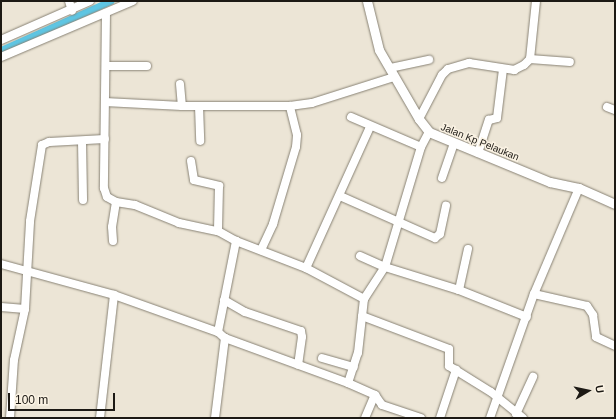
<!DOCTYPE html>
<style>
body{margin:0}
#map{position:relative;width:616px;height:419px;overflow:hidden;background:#ece5d6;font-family:Helvetica,sans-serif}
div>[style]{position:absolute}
.canal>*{height:7px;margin:-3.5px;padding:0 3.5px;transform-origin:3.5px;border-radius:3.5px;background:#5ec6e4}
.roads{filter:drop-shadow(0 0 1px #888274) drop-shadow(0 0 1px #888274)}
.minor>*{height:8px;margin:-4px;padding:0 4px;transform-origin:4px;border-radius:4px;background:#fff}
.tertiary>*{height:9px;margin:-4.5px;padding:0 4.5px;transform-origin:4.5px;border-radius:4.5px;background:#fff}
span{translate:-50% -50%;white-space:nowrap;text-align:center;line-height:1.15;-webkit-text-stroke:3px #faf2e3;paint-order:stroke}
.street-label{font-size:10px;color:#1c1914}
.frame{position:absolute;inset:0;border:2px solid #1c1914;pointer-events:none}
.north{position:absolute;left:568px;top:371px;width:40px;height:40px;-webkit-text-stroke:3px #faf2e3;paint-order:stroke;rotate:81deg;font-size:11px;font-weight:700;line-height:16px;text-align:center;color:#1c1914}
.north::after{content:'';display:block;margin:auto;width:14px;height:18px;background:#1c1914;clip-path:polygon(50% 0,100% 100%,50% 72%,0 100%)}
.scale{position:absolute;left:8px;top:393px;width:107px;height:18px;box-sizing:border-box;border:2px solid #1c1914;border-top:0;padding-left:5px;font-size:12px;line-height:14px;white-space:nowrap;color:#1c1914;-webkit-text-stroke:3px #faf2e3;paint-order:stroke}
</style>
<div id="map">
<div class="canal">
<i style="left:1px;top:50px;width:120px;rotate:-24.2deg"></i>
</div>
<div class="roads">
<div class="minor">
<i style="left:69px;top:1px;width:10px;rotate:73deg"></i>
<i style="left:536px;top:1px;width:58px;rotate:95.9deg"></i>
<i style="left:530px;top:59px;width:40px;rotate:4.3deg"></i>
<i style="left:106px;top:13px;width:175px;rotate:90.7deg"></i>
<i style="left:104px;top:188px;width:9px;rotate:72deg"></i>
<i style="left:107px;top:197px;width:10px;rotate:29deg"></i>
<i style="left:1px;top:40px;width:97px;rotate:-23.7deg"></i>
<i style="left:1px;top:57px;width:143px;rotate:-23deg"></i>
<i style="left:106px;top:66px;width:41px"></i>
<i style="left:390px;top:68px;width:40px;rotate:-12deg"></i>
<i style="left:180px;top:84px;width:22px;rotate:85deg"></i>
<i style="left:105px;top:102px;width:77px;rotate:3deg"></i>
<i style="left:182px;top:106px;width:108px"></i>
<i style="left:290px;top:106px;width:22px;rotate:-8deg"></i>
<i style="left:312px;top:103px;width:86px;rotate:-17.6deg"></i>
<i style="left:199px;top:106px;width:35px;rotate:88deg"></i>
<i style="left:607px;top:107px;width:9px;rotate:21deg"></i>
<i style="left:351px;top:117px;width:76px;rotate:23.2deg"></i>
<i style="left:419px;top:119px;width:50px;rotate:-62.4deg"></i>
<i style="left:442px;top:75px;width:8px;rotate:-45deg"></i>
<i style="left:448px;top:69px;width:22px;rotate:-16deg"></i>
<i style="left:469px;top:63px;width:46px;rotate:8.8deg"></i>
<i style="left:514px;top:70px;width:11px;rotate:-27deg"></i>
<i style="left:524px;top:65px;width:8px;rotate:-45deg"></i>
<i style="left:82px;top:141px;width:59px;rotate:89deg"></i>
<i style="left:478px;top:153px;width:35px;rotate:-72deg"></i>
<i style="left:489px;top:120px;width:8px;rotate:-14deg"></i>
<i style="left:497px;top:118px;width:49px;rotate:-83deg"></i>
<i style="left:191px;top:161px;width:19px;rotate:81deg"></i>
<i style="left:194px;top:180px;width:26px;rotate:13deg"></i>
<i style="left:219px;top:186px;width:45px;rotate:91.3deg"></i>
<i style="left:218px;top:231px;width:21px;rotate:29deg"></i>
<i style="left:442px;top:178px;width:36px;rotate:-71deg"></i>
<i style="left:340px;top:196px;width:104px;rotate:23.9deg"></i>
<i style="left:435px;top:238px;width:6px;rotate:-39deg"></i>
<i style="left:440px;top:234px;width:29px;rotate:-78deg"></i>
<i style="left:113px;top:241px;width:14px;rotate:-94deg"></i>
<i style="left:112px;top:227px;width:25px;rotate:-81deg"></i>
<i style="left:116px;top:202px;width:19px;rotate:9deg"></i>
<i style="left:135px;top:205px;width:48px;rotate:22.2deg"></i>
<i style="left:179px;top:223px;width:40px;rotate:12deg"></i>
<i style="left:261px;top:250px;width:29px;rotate:-65deg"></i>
<i style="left:273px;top:224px;width:80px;rotate:-73.4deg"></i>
<i style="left:296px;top:147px;width:12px;rotate:-85deg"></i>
<i style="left:297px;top:135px;width:30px;rotate:-104deg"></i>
<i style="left:360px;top:256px;width:27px;rotate:24deg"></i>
<i style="left:385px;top:267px;width:77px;rotate:17.3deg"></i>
<i style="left:459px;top:290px;width:73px;rotate:21.7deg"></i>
<i style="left:1px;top:264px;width:117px;rotate:15.3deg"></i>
<i style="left:114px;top:295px;width:110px;rotate:19.6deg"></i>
<i style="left:218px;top:332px;width:9px;rotate:41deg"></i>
<i style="left:225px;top:338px;width:131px;rotate:20.1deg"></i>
<i style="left:348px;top:383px;width:30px;rotate:24deg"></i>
<i style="left:375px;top:395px;width:12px;rotate:55deg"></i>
<i style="left:382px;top:405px;width:41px;rotate:18.4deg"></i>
<i style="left:306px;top:268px;width:155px;rotate:-65.6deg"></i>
<i style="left:459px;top:290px;width:42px;rotate:-77.6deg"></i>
<i style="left:534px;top:294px;width:54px;rotate:12.8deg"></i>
<i style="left:587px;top:306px;width:11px;rotate:56deg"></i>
<i style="left:593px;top:315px;width:22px;rotate:82deg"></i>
<i style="left:596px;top:337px;width:21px;rotate:25deg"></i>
<i style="left:224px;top:300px;width:24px;rotate:30deg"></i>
<i style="left:245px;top:312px;width:59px;rotate:18.7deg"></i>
<i style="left:301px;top:331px;width:6px;rotate:81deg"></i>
<i style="left:302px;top:337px;width:28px;rotate:98deg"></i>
<i style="left:1px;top:307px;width:24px;rotate:5deg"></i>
<i style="left:362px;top:316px;width:93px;rotate:20.8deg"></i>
<i style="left:449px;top:349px;width:17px;rotate:90deg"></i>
<i style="left:449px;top:366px;width:49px;rotate:31.8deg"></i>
<i style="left:491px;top:392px;width:41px;rotate:39.1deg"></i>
<i style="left:218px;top:332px;width:93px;rotate:-78.8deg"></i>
<i style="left:236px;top:241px;width:75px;rotate:21.1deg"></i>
<i style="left:306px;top:268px;width:66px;rotate:28.1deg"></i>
<i style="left:322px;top:358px;width:33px;rotate:16deg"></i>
<i style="left:348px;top:383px;width:32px;rotate:-72deg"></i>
<i style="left:358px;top:353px;width:54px;rotate:-83.7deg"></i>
<i style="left:364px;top:299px;width:38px;rotate:-57deg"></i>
<i style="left:385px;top:267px;width:125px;rotate:-73.3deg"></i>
<i style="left:421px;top:147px;width:17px;rotate:-62deg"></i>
<i style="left:516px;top:414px;width:41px;rotate:-65.3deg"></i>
<i style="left:10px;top:418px;width:58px;rotate:-86.1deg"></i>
<i style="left:14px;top:360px;width:52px;rotate:-77.8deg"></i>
<i style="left:25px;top:309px;width:88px;rotate:-86.7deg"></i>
<i style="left:30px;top:221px;width:77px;rotate:-81deg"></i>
<i style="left:42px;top:145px;width:8px;rotate:-23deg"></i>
<i style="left:49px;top:142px;width:56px;rotate:-3.1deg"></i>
<i style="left:100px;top:418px;width:124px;rotate:-83.5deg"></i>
<i style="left:215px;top:418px;width:81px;rotate:-82.9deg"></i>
<i style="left:365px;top:418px;width:25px;rotate:-67deg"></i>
<i style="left:440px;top:418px;width:51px;rotate:-71.6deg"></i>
<i style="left:490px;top:418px;width:132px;rotate:-70.5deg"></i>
<i style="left:534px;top:294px;width:115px;rotate:-67deg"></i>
</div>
<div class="tertiary">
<i style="left:367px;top:1px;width:50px;rotate:76.2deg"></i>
<i style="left:379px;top:50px;width:80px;rotate:59.9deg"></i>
<i style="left:419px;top:119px;width:16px;rotate:52deg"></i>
<i style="left:429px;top:132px;width:131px;rotate:22.5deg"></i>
<i style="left:550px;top:182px;width:30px;rotate:12deg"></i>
<i style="left:579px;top:188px;width:39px;rotate:24deg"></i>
</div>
</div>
<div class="street-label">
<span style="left:480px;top:142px;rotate:22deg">Jalan Kp Pelaukan</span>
</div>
<div class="frame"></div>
<div class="north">U</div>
<div class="scale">100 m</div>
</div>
